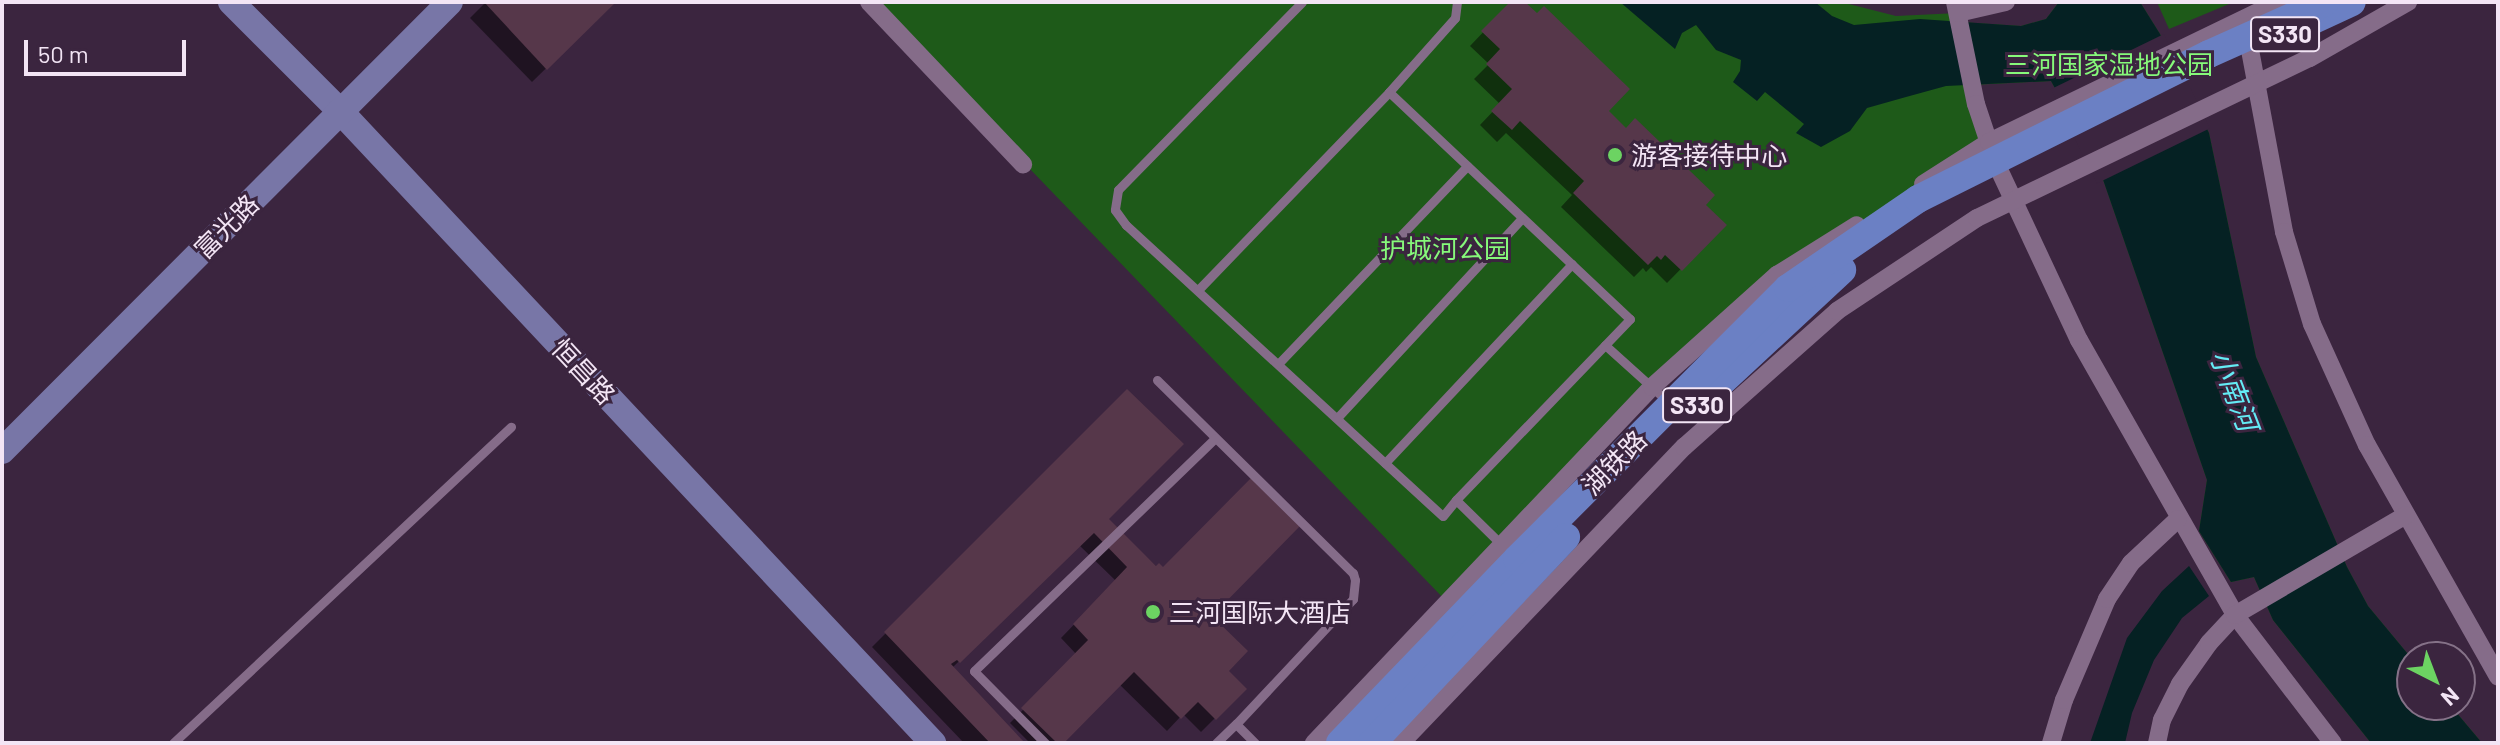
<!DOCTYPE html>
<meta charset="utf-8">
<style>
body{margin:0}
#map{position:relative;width:2500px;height:745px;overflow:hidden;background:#3b253f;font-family:Barlow,"Noto Sans SC",sans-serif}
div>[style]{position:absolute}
.green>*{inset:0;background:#1e5a19}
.water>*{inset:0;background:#052123}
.pier>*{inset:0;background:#3b253f;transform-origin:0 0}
.shadow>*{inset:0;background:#0007}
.building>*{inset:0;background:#56374a}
.lane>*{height:9px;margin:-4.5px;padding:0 4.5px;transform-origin:4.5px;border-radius:4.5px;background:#856c89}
.street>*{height:18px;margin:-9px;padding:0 9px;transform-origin:9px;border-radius:9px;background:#856c89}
.secondary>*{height:26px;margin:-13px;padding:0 13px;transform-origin:13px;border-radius:13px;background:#7876a7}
.primary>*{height:28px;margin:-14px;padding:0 14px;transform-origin:14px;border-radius:14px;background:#6b80c4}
.dots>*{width:22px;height:22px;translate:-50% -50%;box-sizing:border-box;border:4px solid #3b253f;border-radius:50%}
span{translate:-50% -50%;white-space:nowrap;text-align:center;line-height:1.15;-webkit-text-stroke:6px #3b253f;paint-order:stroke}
.shield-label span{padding:2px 6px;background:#3b253f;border:2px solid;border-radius:6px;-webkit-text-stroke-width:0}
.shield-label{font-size:24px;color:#f3e5f5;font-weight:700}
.park-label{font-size:26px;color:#86f97a}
.poi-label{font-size:26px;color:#f3e5f5}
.left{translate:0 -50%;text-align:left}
.street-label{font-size:26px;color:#f3e5f5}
.water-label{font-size:28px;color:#64ebf5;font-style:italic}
.frame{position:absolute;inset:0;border:4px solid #f3e5f5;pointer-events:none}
.north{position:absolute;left:2396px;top:641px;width:80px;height:80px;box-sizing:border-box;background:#3b253f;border:2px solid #857288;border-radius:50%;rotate:138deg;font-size:22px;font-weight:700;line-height:32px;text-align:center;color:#f3e5f5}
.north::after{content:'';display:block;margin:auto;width:28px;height:36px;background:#6cd362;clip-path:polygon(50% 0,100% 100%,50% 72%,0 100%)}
.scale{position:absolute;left:24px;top:40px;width:162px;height:36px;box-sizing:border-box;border:4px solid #f3e5f5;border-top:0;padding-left:10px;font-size:24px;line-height:28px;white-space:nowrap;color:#f3e5f5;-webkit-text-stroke:6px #3b253f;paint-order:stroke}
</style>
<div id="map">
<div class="green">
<i style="clip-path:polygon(869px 2px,1841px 2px,1896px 16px,1958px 13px,1960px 22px,2021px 26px,2046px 19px,2059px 2px,2140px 2px,2160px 34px,2209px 133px,2256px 357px,2347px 567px,2368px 606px,2412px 659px,2412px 705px,2450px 705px,2482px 743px,2371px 743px,2273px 620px,2254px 577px,2231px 582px,2199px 531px,2207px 480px,2099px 168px,2051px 81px,1972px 85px,1989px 142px,1777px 275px,1447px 602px)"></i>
<i style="clip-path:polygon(2157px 2px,2234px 2px,2169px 29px)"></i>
</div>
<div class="water">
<i style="clip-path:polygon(1620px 2px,1815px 2px,1832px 16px,1854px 25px,1920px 19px,2021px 26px,2046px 19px,2059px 2px,2140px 2px,2160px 34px,2209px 133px,2256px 357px,2347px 567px,2368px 606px,2412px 659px,2412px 705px,2450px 705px,2482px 743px,2371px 743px,2273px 620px,2254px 577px,2231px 582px,2199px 531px,2207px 480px,2099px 168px,2051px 81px,1946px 86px,1906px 97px,1867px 108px,1850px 131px,1821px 147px,1796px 133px,1804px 124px,1765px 92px,1757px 101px,1733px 82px,1740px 71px,1741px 60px,1716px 50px,1696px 25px,1682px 33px,1675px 49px)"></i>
<i style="clip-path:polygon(2189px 566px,2209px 596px,2182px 618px,2154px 660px,2132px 713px,2125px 743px,2090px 743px,2127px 638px,2162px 591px)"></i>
</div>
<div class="pier">
<i style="left:2164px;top:34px;width:105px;height:126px;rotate:64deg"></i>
</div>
<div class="shadow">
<i style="clip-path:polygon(486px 2px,614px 2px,532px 82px,470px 18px)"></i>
<i style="clip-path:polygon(1512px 2px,1522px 2px,1606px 112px,1724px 225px,1667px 283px,1651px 267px,1646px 272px,1643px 268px,1634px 277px,1561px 207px,1572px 195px,1506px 133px,1497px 142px,1480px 125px,1500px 104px,1474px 79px,1489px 64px,1470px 46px)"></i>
<i style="clip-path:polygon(1127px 392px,1106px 519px,1209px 616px,1226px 671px,1244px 689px,1201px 732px,1183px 714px,1167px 731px,1119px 684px,1061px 743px,1030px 743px,1010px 723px,1077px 655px,1061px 638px,1116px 581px,1079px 545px,952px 668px,1022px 743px,964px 743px,872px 647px)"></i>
</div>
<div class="building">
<i style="clip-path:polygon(484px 2px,616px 2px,547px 70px)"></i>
<i style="clip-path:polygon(1510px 2px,1525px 2px,1537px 13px,1544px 6px,1630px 89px,1609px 111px,1626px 128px,1635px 118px,1715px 195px,1706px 205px,1727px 225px,1682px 271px,1665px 255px,1661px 260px,1657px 256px,1648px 265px,1573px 193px,1584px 181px,1520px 121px,1512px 130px,1491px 111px,1512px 89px,1486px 64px,1500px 49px,1481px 31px)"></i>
<i style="clip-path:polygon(1127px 389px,1184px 444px,1109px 519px,1156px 566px,1159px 563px,1163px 567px,1251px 478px,1300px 526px,1212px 616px,1248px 651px,1229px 671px,1247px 689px,1216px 720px,1198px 702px,1181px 719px,1134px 672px,1064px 743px,1057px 743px,1021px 708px,1088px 640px,1073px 624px,1127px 567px,1094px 533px,960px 663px,957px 660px,951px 664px,1025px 743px,990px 743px,884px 632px)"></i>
</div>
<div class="lane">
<i style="left:1302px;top:2px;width:263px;rotate:134.4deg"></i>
<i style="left:1118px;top:190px;width:20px;rotate:99deg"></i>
<i style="left:1115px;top:210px;width:19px;rotate:54deg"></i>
<i style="left:1126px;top:225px;width:430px;rotate:42.6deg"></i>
<i style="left:1443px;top:516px;width:21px;rotate:-51deg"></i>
<i style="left:1389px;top:92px;width:99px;rotate:-48.3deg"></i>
<i style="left:1455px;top:18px;width:16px;rotate:-83deg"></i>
<i style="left:1198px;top:290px;width:275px;rotate:-46deg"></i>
<i style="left:1389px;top:92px;width:331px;rotate:43.3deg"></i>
<i style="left:1630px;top:319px;width:251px;rotate:133.9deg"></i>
<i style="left:1456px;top:500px;width:66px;rotate:44.4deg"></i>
<i style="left:1605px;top:345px;width:108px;rotate:42deg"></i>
<i style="left:1278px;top:364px;width:274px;rotate:-46.3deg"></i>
<i style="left:1157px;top:380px;width:275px;rotate:44.6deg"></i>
<i style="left:1353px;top:573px;width:7px;rotate:74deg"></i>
<i style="left:1355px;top:580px;width:19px;rotate:96deg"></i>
<i style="left:1353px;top:599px;width:171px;rotate:133.1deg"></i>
<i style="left:1236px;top:724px;width:27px;rotate:45deg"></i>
<i style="left:1337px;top:418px;width:272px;rotate:-47.2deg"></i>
<i style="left:1385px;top:463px;width:273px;rotate:-46.8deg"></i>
<i style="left:173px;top:743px;width:463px;rotate:-43.1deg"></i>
<i style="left:1045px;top:743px;width:101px;rotate:-134.6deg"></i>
<i style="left:974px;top:671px;width:335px;rotate:-44deg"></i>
<i style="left:1216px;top:743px;width:28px;rotate:-44deg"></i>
</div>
<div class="street">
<i style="left:869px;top:2px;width:224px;rotate:46.5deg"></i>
<i style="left:1955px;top:2px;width:104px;rotate:78.4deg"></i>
<i style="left:1976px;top:104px;width:60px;rotate:71.6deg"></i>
<i style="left:1995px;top:161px;width:198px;rotate:64.9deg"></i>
<i style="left:2079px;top:340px;width:316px;rotate:60.4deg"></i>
<i style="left:2235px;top:615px;width:161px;rotate:52.6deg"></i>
<i style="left:1958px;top:13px;width:49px;rotate:-12.9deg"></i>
<i style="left:2250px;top:50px;width:185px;rotate:79.4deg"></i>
<i style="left:2284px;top:232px;width:96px;rotate:73.1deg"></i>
<i style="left:2312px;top:324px;width:133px;rotate:65.6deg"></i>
<i style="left:2367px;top:445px;width:266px;rotate:60.5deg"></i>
<i style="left:1923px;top:184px;width:78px;rotate:-32.5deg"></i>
<i style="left:1989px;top:142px;width:321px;rotate:-25.8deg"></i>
<i style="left:1314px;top:743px;width:491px;rotate:-46.5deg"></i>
<i style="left:1652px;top:387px;width:168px;rotate:-41.9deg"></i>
<i style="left:1777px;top:275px;width:94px;rotate:-32deg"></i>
<i style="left:1401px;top:743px;width:410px;rotate:-46.3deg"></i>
<i style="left:1684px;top:447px;width:205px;rotate:-41.6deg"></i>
<i style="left:1837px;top:311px;width:168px;rotate:-33.6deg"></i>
<i style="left:1977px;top:218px;width:369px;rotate:-25.7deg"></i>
<i style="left:2310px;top:58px;width:113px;rotate:-29.7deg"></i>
<i style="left:2051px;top:743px;width:45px;rotate:-73.2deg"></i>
<i style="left:2064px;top:700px;width:110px;rotate:-66.9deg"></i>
<i style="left:2107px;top:599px;width:43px;rotate:-56.3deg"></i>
<i style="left:2131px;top:563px;width:64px;rotate:-43.1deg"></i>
<i style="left:2157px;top:743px;width:24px;rotate:-78deg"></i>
<i style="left:2162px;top:720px;width:40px;rotate:-63.4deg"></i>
<i style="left:2180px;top:684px;width:50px;rotate:-54.7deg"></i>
<i style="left:2209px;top:643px;width:38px;rotate:-47deg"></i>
<i style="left:2235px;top:615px;width:198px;rotate:-30.3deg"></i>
</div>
<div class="secondary">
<i style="left:231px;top:2px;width:154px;rotate:45deg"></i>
<i style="left:340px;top:111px;width:867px;rotate:46.82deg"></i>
<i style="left:2px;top:451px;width:634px;rotate:-45.06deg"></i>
</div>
<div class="primary">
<i style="left:2309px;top:22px;width:47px;rotate:-24.9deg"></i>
<i style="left:1714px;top:389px;width:175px;rotate:-42.9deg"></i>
<i style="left:1340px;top:743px;width:255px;rotate:-46.1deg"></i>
<i style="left:1517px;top:559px;width:383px;rotate:-45deg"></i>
<i style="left:1788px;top:288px;width:158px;rotate:-34.4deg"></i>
<i style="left:1918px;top:199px;width:325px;rotate:-26.5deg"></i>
<i style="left:2209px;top:54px;width:127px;rotate:-24.1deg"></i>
<i style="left:1372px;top:743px;width:283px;rotate:-46.7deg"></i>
</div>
<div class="dots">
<i style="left:1615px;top:155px;background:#6cd362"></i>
<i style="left:1153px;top:612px;background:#6cd362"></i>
</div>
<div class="shield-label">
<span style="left:2285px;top:34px">S330</span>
<span style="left:1697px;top:405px">S330</span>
</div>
<div class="park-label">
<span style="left:2109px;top:64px">三河国家湿地公园</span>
<span style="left:1445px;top:248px">护城河公园</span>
</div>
<div class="poi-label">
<span class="left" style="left:1631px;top:155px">游客接待中心</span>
<span class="left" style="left:1169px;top:612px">三河国际大酒店</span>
</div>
<div class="street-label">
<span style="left:226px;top:226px;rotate:-45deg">富光路</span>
<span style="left:584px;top:371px;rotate:47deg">恒昌路</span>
<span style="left:1614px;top:462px;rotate:-45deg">湖铁路</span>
</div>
<div class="water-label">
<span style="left:2235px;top:390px;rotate:69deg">小南河</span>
</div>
<div class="frame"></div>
<div class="north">N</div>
<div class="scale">50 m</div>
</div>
